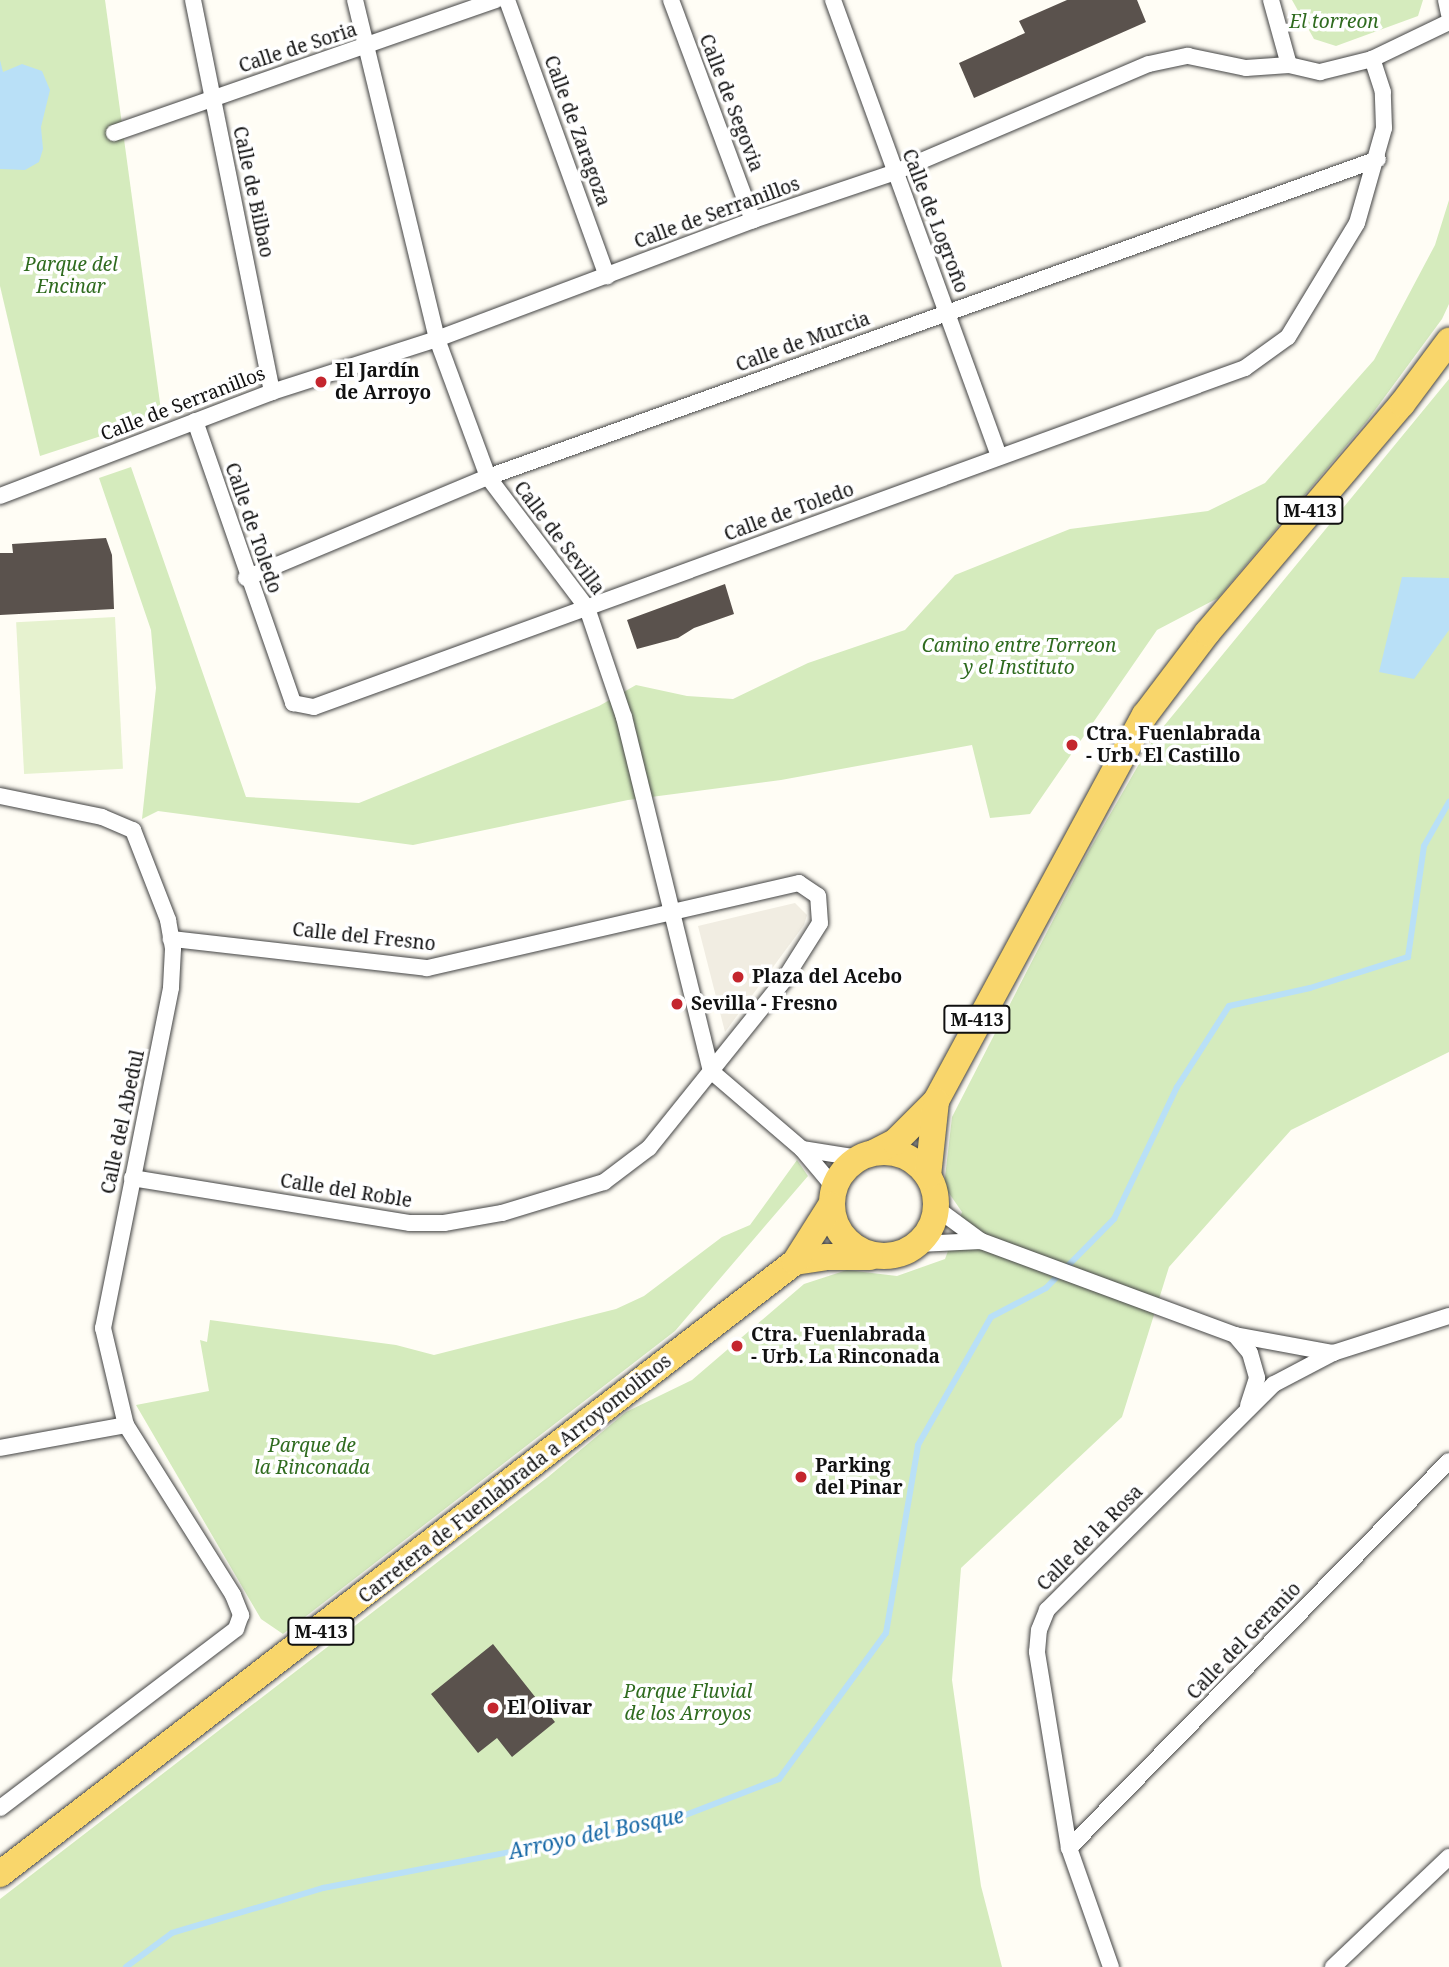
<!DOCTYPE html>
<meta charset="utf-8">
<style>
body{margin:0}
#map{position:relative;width:1449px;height:1967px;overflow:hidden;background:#fffdf5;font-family:"Noto Serif",serif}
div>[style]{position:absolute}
.green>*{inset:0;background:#d5ebbd}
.pitch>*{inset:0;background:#e6f2cf;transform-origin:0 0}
.plaza>*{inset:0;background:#f1ede2}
.water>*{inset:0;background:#b9e0f7}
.stream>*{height:6px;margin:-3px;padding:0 3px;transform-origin:3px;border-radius:3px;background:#b9e0f7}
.building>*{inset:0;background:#5a524d}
.roads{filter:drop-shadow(0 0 2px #444) drop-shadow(0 0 2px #444)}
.minor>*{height:16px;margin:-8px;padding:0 8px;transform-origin:8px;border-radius:8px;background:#fff}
.primary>*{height:26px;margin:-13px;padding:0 13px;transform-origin:13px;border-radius:13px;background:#f9d66b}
.primary>.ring{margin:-13px;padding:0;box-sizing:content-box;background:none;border:26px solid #f9d66b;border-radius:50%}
.dots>*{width:19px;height:19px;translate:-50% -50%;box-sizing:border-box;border:4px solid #fff;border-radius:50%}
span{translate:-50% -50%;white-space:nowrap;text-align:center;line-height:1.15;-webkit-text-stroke:7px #fff;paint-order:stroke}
.shield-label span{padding:2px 5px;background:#fff;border:2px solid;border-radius:5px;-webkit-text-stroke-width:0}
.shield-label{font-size:18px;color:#111;font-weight:700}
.park-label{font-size:19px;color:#2f6b1f;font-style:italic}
.street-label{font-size:19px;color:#111}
.poi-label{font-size:19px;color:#111;font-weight:700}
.left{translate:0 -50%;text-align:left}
.water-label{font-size:21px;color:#1768a6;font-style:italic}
</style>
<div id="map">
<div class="green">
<i style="clip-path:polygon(0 0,105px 0,161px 410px,159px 417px,40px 456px,0 286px)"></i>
<i style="clip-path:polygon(1292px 0,1423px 0,1418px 16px,1336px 46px,1314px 39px)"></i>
<i style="clip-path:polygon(1449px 200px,1449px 304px,1442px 319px,1367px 421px,1218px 598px,1157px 630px,1030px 814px,990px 818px,972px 745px,781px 780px,628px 800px,413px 845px,158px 811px,142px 819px,156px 688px,151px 630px,99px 478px,131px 467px,246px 797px,359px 803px,599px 706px,636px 685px,687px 696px,733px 699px,808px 663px,905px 630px,955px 575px,1070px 529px,1208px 511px,1265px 483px,1374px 360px,1435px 245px)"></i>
<i style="clip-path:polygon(1449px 379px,1449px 1052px,1291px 1130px,1169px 1267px,1122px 1417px,961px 1568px,952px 1680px,981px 1886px,1002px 1967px,0 1967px,0 1899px,548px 1477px,626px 1412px,692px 1380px,804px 1284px,847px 1270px,897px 1276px,945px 1259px,962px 1212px,944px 1186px,952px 1117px,1086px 856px,1154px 738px)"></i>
<i style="clip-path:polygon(797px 1160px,808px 1176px,675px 1331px,283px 1634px,261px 1619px,136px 1405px,209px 1391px,200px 1340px,207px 1342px,210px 1320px,396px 1345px,434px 1355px,616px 1309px,644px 1296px,722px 1237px,750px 1225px)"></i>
</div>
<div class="pitch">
<i style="left:115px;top:617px;width:152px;height:99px;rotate:87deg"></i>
</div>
<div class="plaza">
<i style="clip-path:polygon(795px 903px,807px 915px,804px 925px,725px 1032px,698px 926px)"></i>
</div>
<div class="water">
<i style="clip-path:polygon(0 60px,3px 72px,22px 64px,42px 71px,50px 90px,41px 127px,43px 149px,39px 162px,25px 170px,0 169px)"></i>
<i style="clip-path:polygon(1402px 577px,1449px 578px,1449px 630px,1414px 679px,1379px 672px)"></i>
</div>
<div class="stream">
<i style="left:126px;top:1967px;width:57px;rotate:-36.5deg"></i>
<i style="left:172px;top:1933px;width:158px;rotate:-16.6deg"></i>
<i style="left:323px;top:1888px;width:353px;rotate:-10.9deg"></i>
<i style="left:670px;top:1821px;width:117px;rotate:-21.1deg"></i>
<i style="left:779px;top:1779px;width:181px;rotate:-53.8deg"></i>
<i style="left:886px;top:1633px;width:191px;rotate:-80.3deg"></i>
<i style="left:918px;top:1445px;width:147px;rotate:-60.3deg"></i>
<i style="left:991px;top:1317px;width:62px;rotate:-27.8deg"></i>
<i style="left:1046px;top:1288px;width:97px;rotate:-45.4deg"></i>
<i style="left:1114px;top:1219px;width:146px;rotate:-64.5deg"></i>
<i style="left:1177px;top:1087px;width:96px;rotate:-57.3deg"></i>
<i style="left:1229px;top:1006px;width:83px;rotate:-12.5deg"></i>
<i style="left:1310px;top:988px;width:103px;rotate:-17.6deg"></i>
<i style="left:1408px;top:957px;width:112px;rotate:-81.8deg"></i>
<i style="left:1424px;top:846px;width:51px;rotate:-60.4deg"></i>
</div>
<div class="building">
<i style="clip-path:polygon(1067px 0,1137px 0,1146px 22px,974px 98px,959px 63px,1025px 33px,1019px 21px)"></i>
<i style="clip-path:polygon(106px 538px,112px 555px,114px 609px,0 615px,0 553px,13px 553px,12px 544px)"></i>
<i style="clip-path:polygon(725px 584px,734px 614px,694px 628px,678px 638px,637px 649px,627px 620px)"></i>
<i style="clip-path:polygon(493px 1644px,555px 1722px,512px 1757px,497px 1738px,478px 1753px,431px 1694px)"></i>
</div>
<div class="roads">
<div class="minor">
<i style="left:193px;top:0;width:400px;rotate:78.6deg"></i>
<i style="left:355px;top:0;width:349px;rotate:76.4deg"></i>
<i style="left:437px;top:339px;width:147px;rotate:69.7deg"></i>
<i style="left:488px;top:477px;width:164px;rotate:52.9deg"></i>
<i style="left:587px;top:608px;width:115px;rotate:71.3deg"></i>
<i style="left:624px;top:717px;width:365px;rotate:76.2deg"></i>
<i style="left:711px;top:1071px;width:120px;rotate:40.6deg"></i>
<i style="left:802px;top:1149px;width:50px;rotate:49.9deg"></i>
<i style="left:507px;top:0;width:294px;rotate:70.1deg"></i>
<i style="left:671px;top:0;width:235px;rotate:69.6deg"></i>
<i style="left:833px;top:0;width:485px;rotate:70deg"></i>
<i style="left:1271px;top:0;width:67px;rotate:74.5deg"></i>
<i style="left:1446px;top:0;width:14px;rotate:78deg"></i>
<i style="left:114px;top:133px;width:404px;rotate:-19.2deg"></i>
<i style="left:195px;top:421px;width:299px;rotate:70.8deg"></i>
<i style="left:293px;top:703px;width:21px;rotate:11deg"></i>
<i style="left:314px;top:707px;width:991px;rotate:-20.01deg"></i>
<i style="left:1245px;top:368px;width:53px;rotate:-35.8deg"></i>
<i style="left:1288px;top:337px;width:133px;rotate:-58.8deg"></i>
<i style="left:1357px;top:223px;width:99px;rotate:-74.1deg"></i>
<i style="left:1384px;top:128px;width:36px;rotate:-92deg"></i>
<i style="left:1383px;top:92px;width:35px;rotate:-108deg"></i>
<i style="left:0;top:496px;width:291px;rotate:-20.9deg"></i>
<i style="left:272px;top:392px;width:173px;rotate:-17.8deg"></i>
<i style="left:437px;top:339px;width:338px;rotate:-20.6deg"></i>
<i style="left:753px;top:220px;width:148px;rotate:-18.6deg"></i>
<i style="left:893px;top:173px;width:278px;rotate:-23.1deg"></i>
<i style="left:1149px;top:64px;width:40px;rotate:-12deg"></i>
<i style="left:1188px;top:56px;width:59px;rotate:11.7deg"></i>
<i style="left:1246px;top:68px;width:43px;rotate:-4deg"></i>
<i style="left:1289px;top:65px;width:32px;rotate:13deg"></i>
<i style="left:1320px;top:72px;width:54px;rotate:-14deg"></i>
<i style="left:1372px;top:59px;width:85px;rotate:-25.7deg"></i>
<i style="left:246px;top:578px;width:262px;rotate:-22.7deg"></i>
<i style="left:488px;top:477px;width:945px;rotate:-19.66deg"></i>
<i style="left:0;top:796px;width:104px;rotate:11.6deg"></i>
<i style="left:102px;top:817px;width:34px;rotate:23deg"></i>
<i style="left:133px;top:830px;width:97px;rotate:68.7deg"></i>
<i style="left:168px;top:920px;width:29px;rotate:80deg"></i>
<i style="left:173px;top:949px;width:39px;rotate:93deg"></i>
<i style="left:171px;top:988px;width:347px;rotate:101.3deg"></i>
<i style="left:103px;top:1328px;width:100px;rotate:76.7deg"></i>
<i style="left:126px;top:1425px;width:201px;rotate:57.8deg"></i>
<i style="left:233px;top:1595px;width:22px;rotate:68deg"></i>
<i style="left:241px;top:1615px;width:15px;rotate:110deg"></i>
<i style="left:236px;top:1629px;width:296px;rotate:142.8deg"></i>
<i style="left:802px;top:1149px;width:57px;rotate:9.1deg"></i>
<i style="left:132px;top:1178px;width:282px;rotate:9.2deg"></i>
<i style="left:410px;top:1223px;width:34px"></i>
<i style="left:444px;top:1223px;width:59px;rotate:-9.8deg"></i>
<i style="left:502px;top:1213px;width:107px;rotate:-16.9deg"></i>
<i style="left:604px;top:1182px;width:56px;rotate:-37.1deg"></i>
<i style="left:649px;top:1148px;width:216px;rotate:-51.2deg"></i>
<i style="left:784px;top:980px;width:67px;rotate:-57.7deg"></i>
<i style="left:820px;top:923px;width:27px;rotate:-94deg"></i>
<i style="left:818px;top:896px;width:23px;rotate:-146deg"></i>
<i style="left:799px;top:883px;width:382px;rotate:167.1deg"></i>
<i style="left:427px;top:968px;width:258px;rotate:-173.5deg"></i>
<i style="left:936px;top:1208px;width:56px;rotate:36.3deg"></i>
<i style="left:981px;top:1241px;width:271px;rotate:20.3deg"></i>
<i style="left:1235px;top:1335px;width:100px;rotate:10.4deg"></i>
<i style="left:1333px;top:1353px;width:122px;rotate:-17.7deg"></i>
<i style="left:918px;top:1244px;width:63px;rotate:-2.7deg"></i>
<i style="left:1235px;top:1335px;width:23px;rotate:50deg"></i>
<i style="left:1250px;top:1353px;width:26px;rotate:74deg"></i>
<i style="left:1257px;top:1378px;width:29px;rotate:108deg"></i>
<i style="left:0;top:1448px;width:128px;rotate:-10.3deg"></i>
<i style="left:1069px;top:1848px;width:542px;rotate:-45.52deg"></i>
<i style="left:1111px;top:1967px;width:126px;rotate:-109.4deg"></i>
<i style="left:1069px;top:1848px;width:199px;rotate:-99.3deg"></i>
<i style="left:1037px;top:1652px;width:22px;rotate:-85deg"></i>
<i style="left:1039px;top:1630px;width:22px;rotate:-68deg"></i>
<i style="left:1047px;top:1610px;width:320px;rotate:-44.9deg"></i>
<i style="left:1274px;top:1384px;width:67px;rotate:-27.7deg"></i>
<i style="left:1333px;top:1967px;width:160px;rotate:-43.5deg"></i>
</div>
<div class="primary">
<i class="ring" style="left:832px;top:1152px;width:78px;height:78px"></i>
<i style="left:875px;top:1152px;width:22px;rotate:-27deg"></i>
<i style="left:895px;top:1142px;width:58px;rotate:-45deg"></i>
<i style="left:936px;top:1101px;width:439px;rotate:-61.6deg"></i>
<i style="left:1145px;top:715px;width:103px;rotate:-52.9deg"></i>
<i style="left:1207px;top:633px;width:301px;rotate:-49.6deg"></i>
<i style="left:1402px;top:404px;width:79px;rotate:-53.3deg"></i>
<i style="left:928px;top:1176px;width:75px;rotate:-83.9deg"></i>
<i style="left:795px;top:1262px;width:30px;rotate:-9deg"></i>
<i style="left:825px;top:1257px;width:45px"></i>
<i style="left:0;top:1874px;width:1003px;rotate:-37.59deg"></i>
<i style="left:795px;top:1262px;width:67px;rotate:-57.7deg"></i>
</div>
</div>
<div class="dots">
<i style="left:321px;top:382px;background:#c4262e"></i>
<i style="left:1072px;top:745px;background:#c4262e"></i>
<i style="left:738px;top:977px;background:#c4262e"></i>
<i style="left:677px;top:1004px;background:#c4262e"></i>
<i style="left:737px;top:1346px;background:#c4262e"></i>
<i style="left:801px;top:1477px;background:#c4262e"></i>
<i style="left:493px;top:1708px;background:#c4262e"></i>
</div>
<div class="shield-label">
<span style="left:1310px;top:510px">M-413</span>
<span style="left:977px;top:1019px">M-413</span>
<span style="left:321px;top:1631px">M-413</span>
</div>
<div class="park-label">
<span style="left:1334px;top:22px">El torreon</span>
<span style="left:71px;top:276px">Parque del<br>Encinar</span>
<span style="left:1019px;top:657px">Camino entre Torreon<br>y el Instituto</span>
<span style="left:312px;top:1457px">Parque de<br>la Rinconada</span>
<span style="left:688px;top:1703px">Parque Fluvial<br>de los Arroyos</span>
</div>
<div class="street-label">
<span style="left:298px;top:48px;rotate:-18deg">Calle de Soria</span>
<span style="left:731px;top:103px;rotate:69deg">Calle de Segovia</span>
<span style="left:577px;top:131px;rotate:70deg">Calle de Zaragoza</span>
<span style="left:253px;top:192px;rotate:78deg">Calle de Bilbao</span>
<span style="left:717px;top:213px;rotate:-20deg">Calle de Serranillos</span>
<span style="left:935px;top:221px;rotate:69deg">Calle de Logroño</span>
<span style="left:803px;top:342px;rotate:-20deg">Calle de Murcia</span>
<span style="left:183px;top:404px;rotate:-21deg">Calle de Serranillos</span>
<span style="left:789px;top:512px;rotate:-20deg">Calle de Toledo</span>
<span style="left:253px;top:528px;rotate:71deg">Calle de Toledo</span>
<span style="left:559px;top:538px;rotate:53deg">Calle de Sevilla</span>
<span style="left:364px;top:937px;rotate:6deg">Calle del Fresno</span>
<span style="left:123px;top:1122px;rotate:-78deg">Calle del Abedul</span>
<span style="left:346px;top:1191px;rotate:9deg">Calle del Roble</span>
<span style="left:515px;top:1479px;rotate:-38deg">Carretera de Fuenlabrada a Arroyomolinos</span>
<span style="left:1090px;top:1538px;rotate:-45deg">Calle de la Rosa</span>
<span style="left:1244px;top:1641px;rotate:-46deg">Calle del Geranio</span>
</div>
<div class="poi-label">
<span class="left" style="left:335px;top:382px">El Jardín<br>de Arroyo</span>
<span class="left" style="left:1086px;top:745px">Ctra. Fuenlabrada<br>- Urb. El Castillo</span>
<span class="left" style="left:752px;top:977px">Plaza del Acebo</span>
<span class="left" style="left:691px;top:1004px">Sevilla - Fresno</span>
<span class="left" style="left:751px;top:1346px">Ctra. Fuenlabrada<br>- Urb. La Rinconada</span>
<span class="left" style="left:815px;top:1477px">Parking<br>del Pinar</span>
<span class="left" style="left:507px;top:1708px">El Olivar</span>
</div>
<div class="water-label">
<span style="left:596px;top:1833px;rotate:-12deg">Arroyo del Bosque</span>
</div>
</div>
